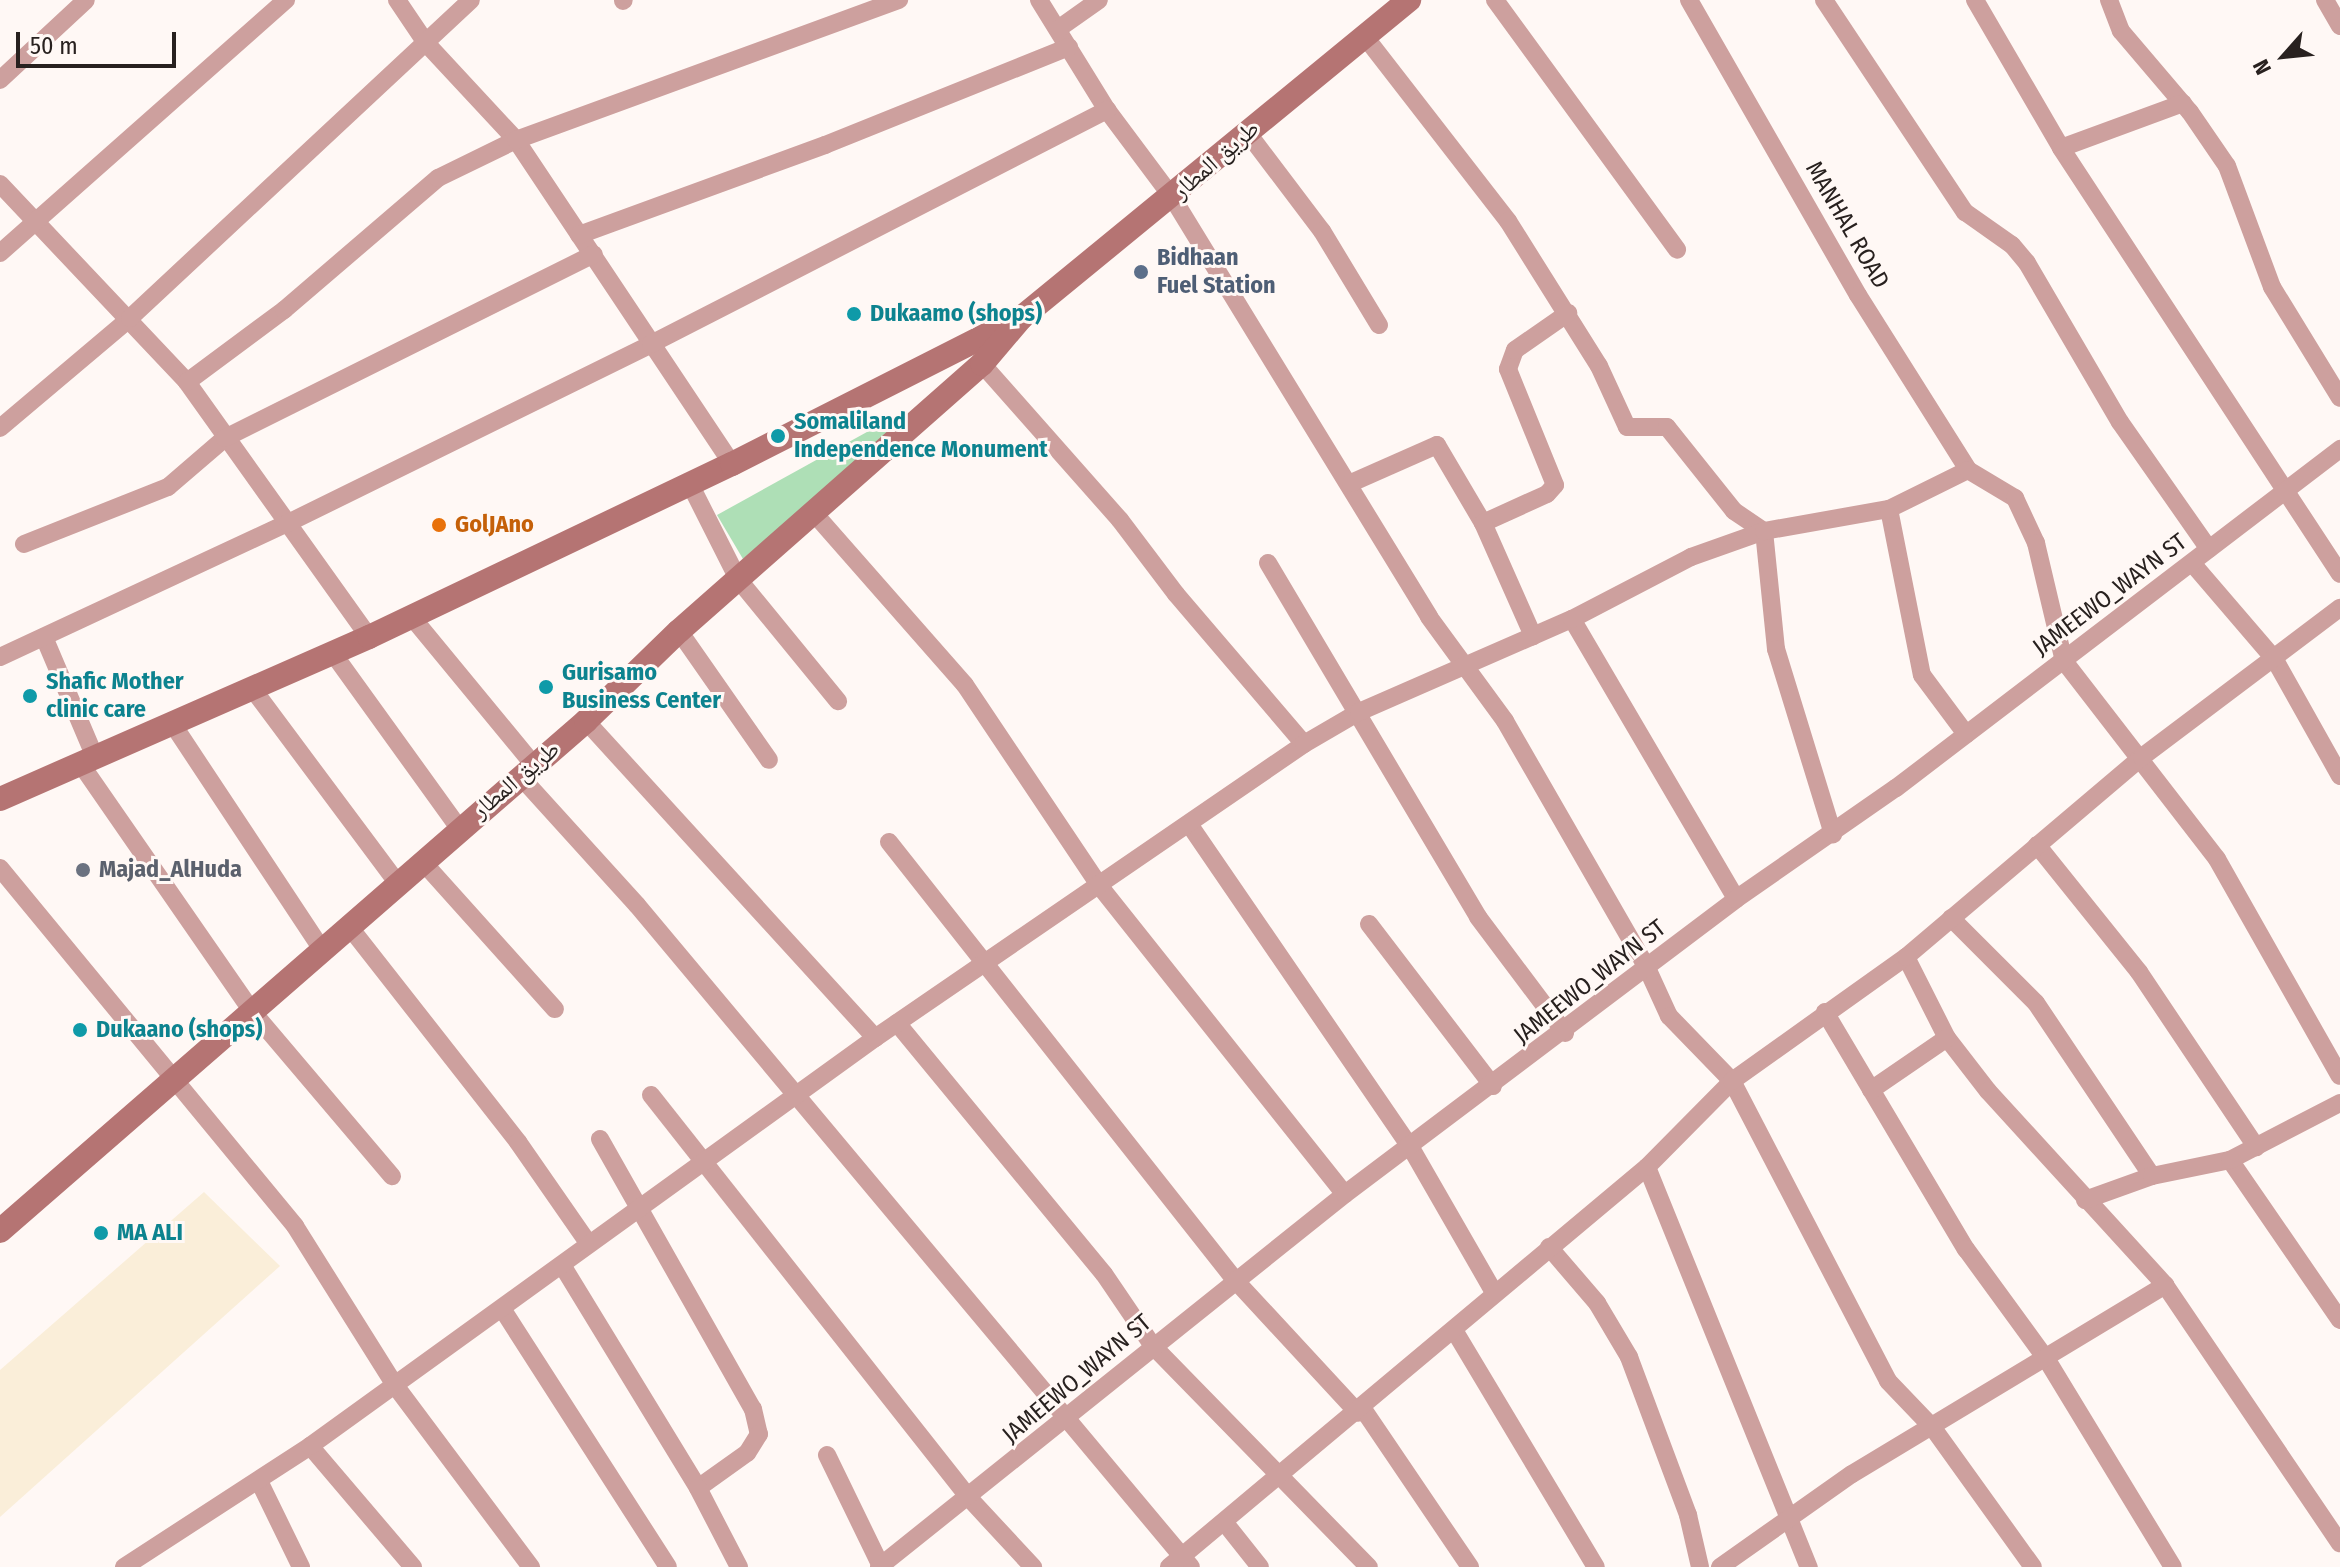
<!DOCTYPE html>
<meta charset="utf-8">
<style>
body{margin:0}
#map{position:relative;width:2340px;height:1567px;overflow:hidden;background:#fff8f5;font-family:"Fira Sans Condensed","Noto Naskh Arabic",sans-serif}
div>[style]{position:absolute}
.industrial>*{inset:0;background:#faeed9}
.green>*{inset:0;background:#aedfb6}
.street>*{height:18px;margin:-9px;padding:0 9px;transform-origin:9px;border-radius:9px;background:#cda09e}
.secondary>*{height:24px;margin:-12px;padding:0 12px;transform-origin:12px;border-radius:12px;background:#b57473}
.dots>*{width:22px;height:22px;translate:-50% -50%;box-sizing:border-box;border:4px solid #fff8f5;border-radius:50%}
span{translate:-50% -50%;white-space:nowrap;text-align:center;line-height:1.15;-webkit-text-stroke:6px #fff8f5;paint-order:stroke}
.street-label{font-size:24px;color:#28211f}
.service-label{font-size:24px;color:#4e5e75;font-weight:700}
.left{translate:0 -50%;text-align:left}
.culture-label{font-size:24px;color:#0d838f;font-weight:700}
.food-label{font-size:24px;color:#c56008;font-weight:700}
.worship-label{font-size:24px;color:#5b616d;font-weight:700}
.north{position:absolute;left:2244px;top:16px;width:80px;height:80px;-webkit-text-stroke:6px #fff8f5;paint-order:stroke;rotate:243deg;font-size:22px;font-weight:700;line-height:32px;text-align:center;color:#28211f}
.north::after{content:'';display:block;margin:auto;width:28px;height:36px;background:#28211f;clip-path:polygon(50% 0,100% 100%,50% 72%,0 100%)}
.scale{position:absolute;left:16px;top:32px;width:160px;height:36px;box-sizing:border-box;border:4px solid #28211f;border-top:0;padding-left:10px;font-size:24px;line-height:28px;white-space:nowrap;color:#28211f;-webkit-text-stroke:6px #fff8f5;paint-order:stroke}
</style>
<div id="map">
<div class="industrial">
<i style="clip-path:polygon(204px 1192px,280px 1266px,0 1517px,0 1370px)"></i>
</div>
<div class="green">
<i style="clip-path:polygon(885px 422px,892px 433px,743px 559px,717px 515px)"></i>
</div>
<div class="street">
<i style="left:397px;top:0;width:52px;rotate:56deg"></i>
<i style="left:426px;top:43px;width:132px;rotate:47.1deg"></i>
<i style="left:516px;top:140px;width:389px;rotate:56.3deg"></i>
<i style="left:1039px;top:0;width:129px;rotate:58.3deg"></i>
<i style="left:1107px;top:110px;width:109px;rotate:53.2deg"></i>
<i style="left:1172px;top:197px;width:492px;rotate:58.5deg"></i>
<i style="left:1429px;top:617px;width:129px;rotate:53.8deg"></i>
<i style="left:1505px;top:721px;width:285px;rotate:60.1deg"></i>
<i style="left:1647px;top:968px;width:53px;rotate:65.4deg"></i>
<i style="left:1669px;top:1016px;width:91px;rotate:45.9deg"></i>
<i style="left:1732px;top:1081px;width:338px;rotate:62.5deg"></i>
<i style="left:1888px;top:1381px;width:65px;rotate:46.2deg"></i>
<i style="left:1933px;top:1428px;width:171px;rotate:54.3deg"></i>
<i style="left:1495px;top:0;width:309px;rotate:53.9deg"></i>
<i style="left:1689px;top:0;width:340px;rotate:60.2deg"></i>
<i style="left:1858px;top:295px;width:207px;rotate:57.8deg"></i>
<i style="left:1824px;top:0;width:255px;rotate:56.4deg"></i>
<i style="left:1965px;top:212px;width:57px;rotate:35.1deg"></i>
<i style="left:2012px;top:245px;width:23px;rotate:50deg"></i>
<i style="left:2027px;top:263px;width:184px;rotate:59.7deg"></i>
<i style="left:2120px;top:422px;width:155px;rotate:55deg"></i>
<i style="left:1975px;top:0;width:171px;rotate:59.8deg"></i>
<i style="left:2061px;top:148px;width:509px;rotate:56.78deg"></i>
<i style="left:2109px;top:0;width:33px;rotate:69deg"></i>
<i style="left:2121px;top:31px;width:106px;rotate:49.6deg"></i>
<i style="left:2190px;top:112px;width:65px;rotate:55.6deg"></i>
<i style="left:2227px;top:166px;width:129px;rotate:69.6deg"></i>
<i style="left:2272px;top:287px;width:130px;rotate:58.5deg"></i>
<i style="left:2325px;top:0;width:30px;rotate:60deg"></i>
<i style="left:623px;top:1px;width:1px;rotate:-45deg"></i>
<i style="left:1058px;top:29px;width:50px;rotate:-35.3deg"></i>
<i style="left:1366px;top:38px;width:232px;rotate:52.2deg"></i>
<i style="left:1508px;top:221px;width:171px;rotate:57.9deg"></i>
<i style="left:1599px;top:366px;width:67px;rotate:65.3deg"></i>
<i style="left:1627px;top:427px;width:40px"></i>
<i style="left:1667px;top:427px;width:107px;rotate:51.4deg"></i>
<i style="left:1734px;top:511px;width:36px;rotate:34deg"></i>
<i style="left:1764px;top:531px;width:119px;rotate:84.2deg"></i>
<i style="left:1776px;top:649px;width:194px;rotate:72.9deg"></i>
<i style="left:0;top:80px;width:117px;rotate:-42.9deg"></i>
<i style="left:1247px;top:132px;width:124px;rotate:52.9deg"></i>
<i style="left:1322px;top:231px;width:110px;rotate:58.8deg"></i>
<i style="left:2061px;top:148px;width:130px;rotate:-20.2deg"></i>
<i style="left:0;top:184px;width:272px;rotate:46.6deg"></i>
<i style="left:187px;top:382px;width:313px;rotate:54.5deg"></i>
<i style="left:579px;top:235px;width:262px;rotate:-20.1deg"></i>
<i style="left:825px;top:145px;width:263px;rotate:-21.9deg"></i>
<i style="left:0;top:253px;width:382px;rotate:-41.5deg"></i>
<i style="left:982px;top:364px;width:208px;rotate:48.5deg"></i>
<i style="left:1120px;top:520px;width:93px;rotate:52.9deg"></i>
<i style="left:1176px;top:594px;width:197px;rotate:49.5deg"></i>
<i style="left:187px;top:382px;width:121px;rotate:-36.6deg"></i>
<i style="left:284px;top:310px;width:203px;rotate:-40.6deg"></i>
<i style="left:438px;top:178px;width:87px;rotate:-26deg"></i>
<i style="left:516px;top:140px;width:408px;rotate:-20.1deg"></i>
<i style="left:0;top:428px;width:170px;rotate:-40.2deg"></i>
<i style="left:130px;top:318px;width:466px;rotate:-43deg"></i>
<i style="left:1351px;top:483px;width:94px;rotate:-23.8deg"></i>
<i style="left:1437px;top:445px;width:91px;rotate:59.5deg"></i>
<i style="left:1483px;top:523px;width:70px;rotate:-24.4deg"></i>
<i style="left:1547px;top:494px;width:12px;rotate:-48deg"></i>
<i style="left:1555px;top:485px;width:125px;rotate:-112.1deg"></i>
<i style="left:1508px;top:369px;width:20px;rotate:-70deg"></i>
<i style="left:1515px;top:350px;width:65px;rotate:-34.9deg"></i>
<i style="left:690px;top:484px;width:106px;rotate:63.2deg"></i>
<i style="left:738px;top:579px;width:158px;rotate:50.7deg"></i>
<i style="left:1889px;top:509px;width:169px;rotate:78.8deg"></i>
<i style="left:1922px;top:675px;width:74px;rotate:53.3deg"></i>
<i style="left:813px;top:512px;width:230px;rotate:48.7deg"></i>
<i style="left:965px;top:685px;width:239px;rotate:56.2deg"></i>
<i style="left:1098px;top:884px;width:396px;rotate:51.5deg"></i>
<i style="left:1483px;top:523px;width:124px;rotate:66.1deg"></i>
<i style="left:24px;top:544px;width:155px;rotate:-21.6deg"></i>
<i style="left:168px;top:487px;width:75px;rotate:-40.7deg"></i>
<i style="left:225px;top:438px;width:412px;rotate:-26.5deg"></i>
<i style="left:1268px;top:563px;width:412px;rotate:59.3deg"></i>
<i style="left:1478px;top:917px;width:145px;rotate:53.1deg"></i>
<i style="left:2192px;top:563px;width:128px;rotate:49.4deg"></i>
<i style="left:2275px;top:660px;width:133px;rotate:60.7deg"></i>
<i style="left:411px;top:616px;width:193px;rotate:50.5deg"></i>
<i style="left:1572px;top:619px;width:324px;rotate:59.6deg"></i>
<i style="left:679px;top:631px;width:157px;rotate:55.1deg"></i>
<i style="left:44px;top:637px;width:130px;rotate:67deg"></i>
<i style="left:332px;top:652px;width:216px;rotate:54.2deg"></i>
<i style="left:0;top:657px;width:318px;rotate:-25deg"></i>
<i style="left:288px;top:523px;width:405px;rotate:-26.2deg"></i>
<i style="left:651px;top:344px;width:513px;rotate:-27.16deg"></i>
<i style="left:252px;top:688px;width:241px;rotate:53.3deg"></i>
<i style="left:586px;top:721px;width:429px;rotate:47.6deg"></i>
<i style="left:172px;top:723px;width:270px;rotate:56.5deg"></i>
<i style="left:80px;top:763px;width:300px;rotate:55.3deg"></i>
<i style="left:251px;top:1010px;width:218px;rotate:49.7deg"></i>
<i style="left:520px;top:776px;width:174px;rotate:47.8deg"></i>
<i style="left:637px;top:905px;width:863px;rotate:50.08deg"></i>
<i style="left:1189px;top:824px;width:393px;rotate:55.6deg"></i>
<i style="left:1411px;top:1148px;width:168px;rotate:60.1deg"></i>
<i style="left:889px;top:842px;width:558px;rotate:51.69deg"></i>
<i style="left:1235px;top:1280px;width:181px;rotate:47.2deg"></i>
<i style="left:2037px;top:845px;width:163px;rotate:51.2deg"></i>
<i style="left:2139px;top:972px;width:211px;rotate:56.2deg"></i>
<i style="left:422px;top:861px;width:199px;rotate:48.1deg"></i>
<i style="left:0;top:868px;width:464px;rotate:50.5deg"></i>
<i style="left:295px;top:1226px;width:186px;rotate:57.9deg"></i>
<i style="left:394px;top:1384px;width:229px;rotate:53.2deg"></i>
<i style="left:1951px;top:918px;width:120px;rotate:45deg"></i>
<i style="left:2036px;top:1003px;width:208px;rotate:56.2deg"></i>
<i style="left:1369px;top:924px;width:204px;rotate:52.6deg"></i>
<i style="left:348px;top:925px;width:276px;rotate:51.9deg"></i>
<i style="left:518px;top:1142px;width:124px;rotate:55.2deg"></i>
<i style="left:1906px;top:957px;width:91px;rotate:63.2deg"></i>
<i style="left:1947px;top:1038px;width:67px;rotate:52.3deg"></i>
<i style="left:1988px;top:1091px;width:263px;rotate:47.6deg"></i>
<i style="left:2165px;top:1285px;width:312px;rotate:55.9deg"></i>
<i style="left:1825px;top:1012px;width:276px;rotate:59.3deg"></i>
<i style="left:1966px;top:1249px;width:137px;rotate:53.9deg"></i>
<i style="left:2047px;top:1360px;width:242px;rotate:58.7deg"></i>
<i style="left:897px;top:1023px;width:325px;rotate:50.5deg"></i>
<i style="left:1104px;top:1274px;width:87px;rotate:55.8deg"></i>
<i style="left:1153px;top:1346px;width:309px;rotate:45.7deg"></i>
<i style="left:1871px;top:1090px;width:92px;rotate:-34.4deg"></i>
<i style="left:651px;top:1095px;width:515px;rotate:51.71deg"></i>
<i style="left:970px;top:1499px;width:93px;rotate:47.2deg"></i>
<i style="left:600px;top:1139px;width:310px;rotate:60.5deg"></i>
<i style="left:753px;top:1409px;width:26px;rotate:77deg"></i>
<i style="left:759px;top:1434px;width:22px;rotate:122deg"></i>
<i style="left:747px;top:1453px;width:60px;rotate:144.5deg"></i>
<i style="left:2230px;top:1160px;width:194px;rotate:55.5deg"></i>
<i style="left:1647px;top:1167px;width:432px;rotate:68deg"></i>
<i style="left:2085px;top:1200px;width:71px;rotate:-19.7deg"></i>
<i style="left:2152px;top:1176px;width:80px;rotate:-11.6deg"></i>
<i style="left:2230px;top:1160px;width:124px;rotate:-27.4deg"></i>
<i style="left:1549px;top:1247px;width:74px;rotate:49.4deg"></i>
<i style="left:1597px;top:1303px;width:63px;rotate:59.3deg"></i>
<i style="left:1629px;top:1357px;width:169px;rotate:69.5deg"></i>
<i style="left:1688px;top:1515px;width:53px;rotate:77deg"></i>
<i style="left:562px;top:1265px;width:261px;rotate:58.6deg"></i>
<i style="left:698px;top:1488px;width:89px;rotate:62.6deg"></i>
<i style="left:503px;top:1310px;width:305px;rotate:57.3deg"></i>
<i style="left:1454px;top:1330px;width:276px;rotate:59.1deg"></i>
<i style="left:1363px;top:1409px;width:191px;rotate:55.9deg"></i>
<i style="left:310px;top:1446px;width:159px;rotate:49.6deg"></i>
<i style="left:827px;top:1455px;width:123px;rotate:64.1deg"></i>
<i style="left:259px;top:1481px;width:96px;rotate:64deg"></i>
<i style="left:1225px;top:1523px;width:56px;rotate:51.5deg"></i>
<i style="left:124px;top:1567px;width:222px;rotate:-33deg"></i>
<i style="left:310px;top:1446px;width:697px;rotate:-35.83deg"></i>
<i style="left:875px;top:1038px;width:520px;rotate:-34.42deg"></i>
<i style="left:1304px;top:744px;width:64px;rotate:-30.2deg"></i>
<i style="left:1359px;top:712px;width:232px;rotate:-23.6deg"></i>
<i style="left:1572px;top:619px;width:134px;rotate:-27.5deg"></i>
<i style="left:1691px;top:557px;width:77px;rotate:-19.6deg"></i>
<i style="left:1764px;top:531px;width:127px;rotate:-10deg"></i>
<i style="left:1889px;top:509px;width:88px;rotate:-26.3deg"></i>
<i style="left:1968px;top:470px;width:55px;rotate:30.8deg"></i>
<i style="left:2015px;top:498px;width:50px;rotate:65deg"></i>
<i style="left:2036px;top:543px;width:121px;rotate:76.7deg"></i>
<i style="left:2064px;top:661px;width:250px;rotate:52.3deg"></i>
<i style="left:2217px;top:859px;width:249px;rotate:60.5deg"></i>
<i style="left:879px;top:1567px;width:597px;rotate:-38.67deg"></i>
<i style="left:1345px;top:1194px;width:490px;rotate:-37deg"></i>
<i style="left:1736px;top:899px;width:195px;rotate:-34.8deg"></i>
<i style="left:1896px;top:788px;width:559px;rotate:-37.36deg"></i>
<i style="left:1169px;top:1567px;width:623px;rotate:-39.92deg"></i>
<i style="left:1647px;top:1167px;width:121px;rotate:-45.3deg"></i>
<i style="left:1732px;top:1081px;width:214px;rotate:-35.5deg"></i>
<i style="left:1906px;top:957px;width:309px;rotate:-40.3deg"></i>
<i style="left:2142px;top:757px;width:248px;rotate:-37deg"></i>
<i style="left:1720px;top:1567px;width:161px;rotate:-35.2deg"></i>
<i style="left:1852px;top:1474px;width:366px;rotate:-31.1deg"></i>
</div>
<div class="secondary">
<i style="left:0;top:799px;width:403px;rotate:-23.7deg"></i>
<i style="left:369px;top:637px;width:402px;rotate:-25.5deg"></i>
<i style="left:732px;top:464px;width:314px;rotate:-26.9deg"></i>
<i style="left:0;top:1231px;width:777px;rotate:-41.03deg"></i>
<i style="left:586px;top:721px;width:129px;rotate:-44.1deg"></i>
<i style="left:679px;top:631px;width:404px;rotate:-41.4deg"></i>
<i style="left:982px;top:364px;width:60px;rotate:-49.7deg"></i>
<i style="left:1021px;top:318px;width:502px;rotate:-39.34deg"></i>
</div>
<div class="dots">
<i style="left:1141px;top:272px;background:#5c6f8a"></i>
<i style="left:854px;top:314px;background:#0f9aa8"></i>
<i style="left:778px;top:436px;background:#0f9aa8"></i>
<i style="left:439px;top:525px;background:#e8710a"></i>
<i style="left:546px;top:687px;background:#0f9aa8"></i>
<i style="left:30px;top:696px;background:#0f9aa8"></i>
<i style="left:83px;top:870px;background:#6b7280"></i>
<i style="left:80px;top:1030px;background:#0f9aa8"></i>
<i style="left:101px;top:1233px;background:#0f9aa8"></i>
</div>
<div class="street-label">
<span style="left:1216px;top:160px;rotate:-41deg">طريق المطار</span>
<span style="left:1847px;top:225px;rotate:60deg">MANHAL ROAD</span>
<span style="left:2110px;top:595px;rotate:-37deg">JAMEEWO_WAYN ST</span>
<span style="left:516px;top:780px;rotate:-40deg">طريق المطار</span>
<span style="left:1590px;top:982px;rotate:-38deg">JAMEEWO_WAYN ST</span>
<span style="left:1077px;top:1379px;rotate:-40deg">JAMEEWO_WAYN ST</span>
</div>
<div class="service-label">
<span class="left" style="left:1157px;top:272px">Bidhaan<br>Fuel Station</span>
</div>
<div class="culture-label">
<span class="left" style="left:870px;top:314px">Dukaamo (shops)</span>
<span class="left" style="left:794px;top:436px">Somaliland<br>Independence Monument</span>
<span class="left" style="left:562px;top:687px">Gurisamo<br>Business Center</span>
<span class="left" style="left:46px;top:696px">Shafic Mother<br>clinic care</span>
<span class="left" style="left:96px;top:1030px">Dukaano (shops)</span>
<span class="left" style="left:117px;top:1233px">MA ALI</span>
</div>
<div class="food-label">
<span class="left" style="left:455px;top:525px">GolJAno</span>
</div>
<div class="worship-label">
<span class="left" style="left:99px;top:870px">Majad_AlHuda</span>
</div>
<div class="north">N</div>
<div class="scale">50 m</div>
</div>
